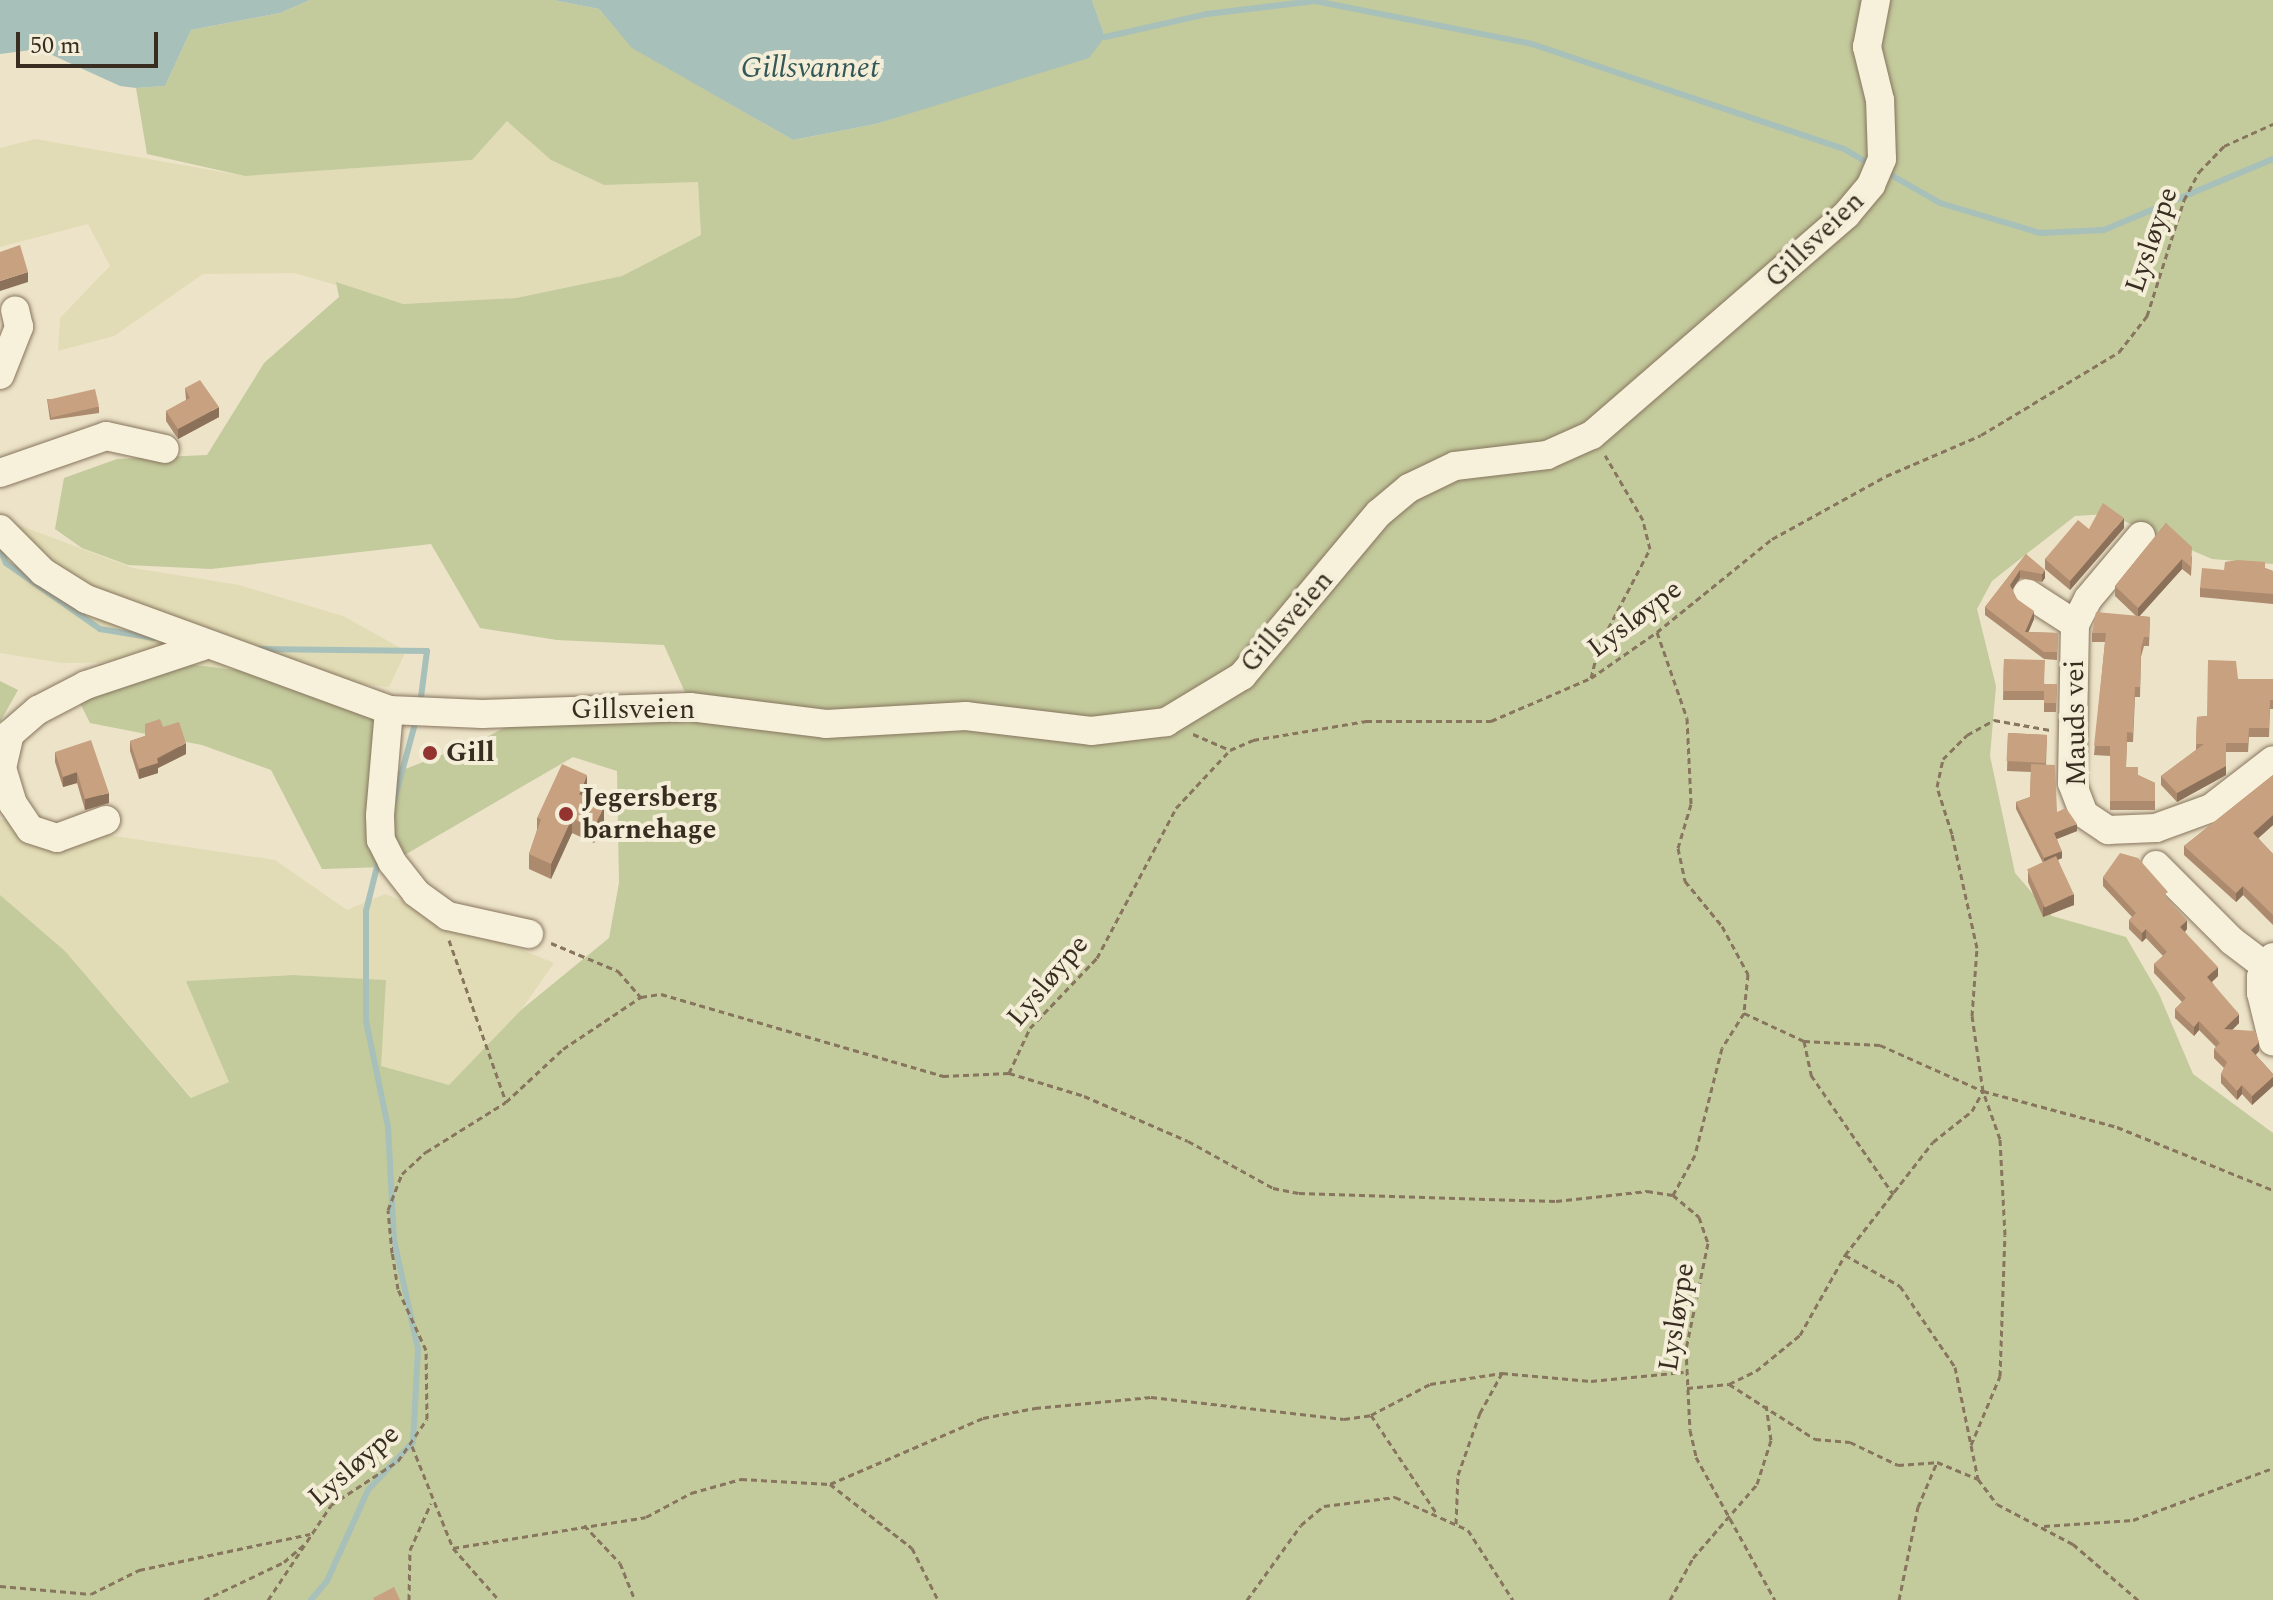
<!DOCTYPE html>
<meta charset="utf-8">
<style>
body{margin:0}
#map{position:relative;width:2273px;height:1600px;overflow:hidden;background:#ece3c8;font-family:Spectral,serif}
div>[style]{position:absolute}
.farmland>*{inset:0;background:#e1dcb5}
.green>*{inset:0;background:#c3ca9c}
.water>*{inset:0;background:#a8c0ba}
.stream>*{height:6px;margin:-3px;padding:0 3px;transform-origin:3px;border-radius:3px;background:#a8c0ba}
.path>*{height:3px;margin-top:-1.5px;transform-origin:0;background:repeating-linear-gradient(90deg,#87755e 0 6px,transparent 0 10px)}
.roads{filter:drop-shadow(0 0 2px #87755e) drop-shadow(0 0 2px #87755e)}
.minor>*{height:28px;margin:-14px;padding:0 14px;transform-origin:14px;border-radius:14px;background:#f7f0db}
.wall>*{inset:0;background:#ac8a6e}
.shaded-wall>*{inset:0;background:#8c715a}
.building>*{inset:0;background:#c8a180;transform-origin:0 0}
.dots>*{width:22px;height:22px;translate:-50% -50%;box-sizing:border-box;border:4px solid #f4edd7;border-radius:50%}
span{translate:-50% -50%;white-space:nowrap;text-align:center;line-height:1.15;-webkit-text-stroke:8px #f4edd7;paint-order:stroke}
.street-label{font-size:28px;color:#382d20}
.poi-label{font-size:28px;color:#382d20;font-weight:700}
.left{translate:0 -50%;text-align:left}
.water-label{font-size:30px;color:#315756;font-style:italic}
.scale{position:absolute;left:16px;top:32px;width:142px;height:36px;box-sizing:border-box;border:4px solid #382d20;border-top:0;padding-left:10px;font-size:24px;line-height:28px;white-space:nowrap;color:#382d20;-webkit-text-stroke:6px #f4edd7;paint-order:stroke}
</style>
<div id="map">
<div class="farmland">
<i style="clip-path:polygon(507px 121px,551px 160px,604px 185px,698px 182px,701px 235px,622px 276px,516px 298px,403px 304px,294px 273px,203px 274px,114px 336px,58px 351px,60px 318px,110px 266px,88px 224px,0 247px,0 148px,35px 139px,245px 176px,472px 160px)"></i>
<i style="clip-path:polygon(0 518px,133px 568px,239px 585px,343px 616px,406px 651px,389px 687px,172px 662px,62px 663px,0 653px)"></i>
<i style="clip-path:polygon(0 819px,275px 860px,347px 910px,385px 894px,554px 963px,521px 1010px,449px 1085px,380px 1067px,385px 980px,293px 975px,187px 981px,229px 1082px,192px 1098px,65px 951px,0 895px)"></i>
</div>
<div class="green">
<i style="clip-path:polygon(310px 0,553px 0,599px 9px,633px 48px,793px 140px,876px 124px,980px 90px,1105px 37px,1092px 0,2273px 0,2273px 564px,2212px 559px,2108px 514px,2075px 516px,1992px 581px,1977px 609px,1996px 686px,1990px 756px,2015px 873px,2052px 916px,2126px 937px,2159px 994px,2193px 1074px,2273px 1133px,2273px 1600px,0 1600px,0 895px,65px 951px,191px 1098px,229px 1082px,186px 981px,293px 975px,386px 980px,381px 1066px,449px 1085px,521px 1010px,609px 938px,619px 883px,617px 771px,573px 757px,384px 867px,322px 869px,271px 770px,202px 745px,90px 723px,73px 689px,100px 664px,172px 662px,323px 681px,375px 721px,395px 773px,454px 750px,443px 761px,529px 714px,687px 697px,664px 645px,557px 640px,480px 628px,431px 544px,211px 569px,128px 565px,82px 548px,55px 529px,64px 478px,117px 459px,207px 455px,264px 363px,339px 297px,336px 282px,403px 304px,516px 298px,622px 276px,701px 235px,698px 182px,604px 185px,551px 160px,507px 121px,472px 160px,245px 176px,147px 154px,136px 88px,165px 86px,191px 30px,280px 13px)"></i>
<i style="clip-path:polygon(0 681px,18px 690px,0 722px)"></i>
</div>
<div class="water">
<i style="clip-path:polygon(0 0,310px 0,280px 13px,191px 30px,165px 86px,136px 88px,120px 86px,39px 49px,0 54px)"></i>
<i style="clip-path:polygon(553px 0,1092px 0,1105px 37px,1089px 58px,876px 124px,793px 140px,632px 48px,599px 9px)"></i>
</div>
<div class="stream">
<i style="left:1105px;top:37px;width:105px;rotate:-12.7deg"></i>
<i style="left:1207px;top:14px;width:109px;rotate:-6.9deg"></i>
<i style="left:1315px;top:1px;width:221px;rotate:11.2deg"></i>
<i style="left:1532px;top:44px;width:329px;rotate:18.6deg"></i>
<i style="left:1844px;top:149px;width:30px;rotate:30deg"></i>
<i style="left:1884px;top:171px;width:64px;rotate:29.7deg"></i>
<i style="left:1940px;top:203px;width:104px;rotate:16.7deg"></i>
<i style="left:2040px;top:233px;width:64px;rotate:-2.7deg"></i>
<i style="left:2104px;top:230px;width:183px;rotate:-22.8deg"></i>
<i style="left:0;top:549px;width:15px;rotate:67deg"></i>
<i style="left:6px;top:563px;width:115px;rotate:35.1deg"></i>
<i style="left:100px;top:629px;width:55px;rotate:9.5deg"></i>
<i style="left:256px;top:649px;width:171px;rotate:0.7deg"></i>
<i style="left:427px;top:651px;width:54px;rotate:97.4deg"></i>
<i style="left:394px;top:801px;width:84px;rotate:-74.8deg"></i>
<i style="left:311px;top:1600px;width:25px;rotate:-50deg"></i>
<i style="left:327px;top:1581px;width:100px;rotate:-65.7deg"></i>
<i style="left:368px;top:1490px;width:66px;rotate:-46.8deg"></i>
<i style="left:413px;top:1442px;width:93px;rotate:-86.9deg"></i>
<i style="left:418px;top:1349px;width:112px;rotate:-102.4deg"></i>
<i style="left:394px;top:1240px;width:113px;rotate:-93deg"></i>
<i style="left:388px;top:1127px;width:108px;rotate:-101.7deg"></i>
<i style="left:366px;top:1021px;width:110px;rotate:-90deg"></i>
<i style="left:366px;top:911px;width:54px;rotate:-76deg"></i>
</div>
<div class="path">
<i style="left:1657px;top:632px;width:91px;rotate:70.8deg"></i>
<i style="left:1687px;top:718px;width:86px;rotate:87.3deg"></i>
<i style="left:1691px;top:804px;width:46px;rotate:106.5deg"></i>
<i style="left:1678px;top:848px;width:34px;rotate:78deg"></i>
<i style="left:1685px;top:881px;width:58px;rotate:50.6deg"></i>
<i style="left:1722px;top:926px;width:55px;rotate:61.6deg"></i>
<i style="left:1748px;top:974px;width:39px;rotate:96deg"></i>
<i style="left:1744px;top:1013px;width:41px;rotate:122.2deg"></i>
<i style="left:1722px;top:1048px;width:110px;rotate:104.2deg"></i>
<i style="left:1695px;top:1155px;width:46px;rotate:118.8deg"></i>
<i style="left:1591px;top:678px;width:33px;rotate:-76deg"></i>
<i style="left:1599px;top:646px;width:110px;rotate:-62.3deg"></i>
<i style="left:1650px;top:549px;width:30px;rotate:-104deg"></i>
<i style="left:1643px;top:520px;width:75px;rotate:-120.3deg"></i>
<i style="left:1193px;top:734px;width:40px;rotate:23.4deg"></i>
<i style="left:449px;top:940px;width:172px;rotate:70.6deg"></i>
<i style="left:551px;top:943px;width:73px;rotate:22.7deg"></i>
<i style="left:618px;top:971px;width:35px;rotate:49deg"></i>
<i style="left:1744px;top:1013px;width:66px;rotate:25deg"></i>
<i style="left:1804px;top:1041px;width:76px;rotate:3deg"></i>
<i style="left:1880px;top:1045px;width:113px;rotate:24.1deg"></i>
<i style="left:1983px;top:1091px;width:139px;rotate:15deg"></i>
<i style="left:2117px;top:1127px;width:168px;rotate:22deg"></i>
<i style="left:1804px;top:1041px;width:35px;rotate:78deg"></i>
<i style="left:1811px;top:1075px;width:145px;rotate:55.4deg"></i>
<i style="left:1009px;top:1073px;width:50px;rotate:-65deg"></i>
<i style="left:1030px;top:1028px;width:97px;rotate:-46.3deg"></i>
<i style="left:1097px;top:958px;width:170px;rotate:-62.2deg"></i>
<i style="left:1176px;top:808px;width:79px;rotate:-47deg"></i>
<i style="left:1230px;top:750px;width:25px;rotate:-23deg"></i>
<i style="left:1253px;top:740px;width:115px;rotate:-9.5deg"></i>
<i style="left:1366px;top:721px;width:125px"></i>
<i style="left:1491px;top:721px;width:109px;rotate:-23.3deg"></i>
<i style="left:1591px;top:678px;width:80px;rotate:-34.9deg"></i>
<i style="left:1657px;top:632px;width:148px;rotate:-39deg"></i>
<i style="left:1772px;top:539px;width:130px;rotate:-28.9deg"></i>
<i style="left:1886px;top:476px;width:103px;rotate:-23.3deg"></i>
<i style="left:1981px;top:435px;width:161px;rotate:-31deg"></i>
<i style="left:2119px;top:352px;width:46px;rotate:-52.1deg"></i>
<i style="left:2147px;top:316px;width:122px;rotate:-72.3deg"></i>
<i style="left:2184px;top:200px;width:32px;rotate:-62deg"></i>
<i style="left:2199px;top:172px;width:36px;rotate:-46deg"></i>
<i style="left:2224px;top:146px;width:54px;rotate:-24.2deg"></i>
<i style="left:1845px;top:1255px;width:63px;rotate:29.4deg"></i>
<i style="left:1900px;top:1286px;width:98px;rotate:55.8deg"></i>
<i style="left:1955px;top:1367px;width:114px;rotate:78.4deg"></i>
<i style="left:1729px;top:1384px;width:30px;rotate:-26deg"></i>
<i style="left:1756px;top:1371px;width:57px;rotate:-39.3deg"></i>
<i style="left:1800px;top:1335px;width:92px;rotate:-60.6deg"></i>
<i style="left:1845px;top:1255px;width:143px;rotate:-52.1deg"></i>
<i style="left:1933px;top:1142px;width:50px;rotate:-38.5deg"></i>
<i style="left:1972px;top:1111px;width:23px;rotate:-61deg"></i>
<i style="left:1983px;top:1091px;width:76px;rotate:-98.3deg"></i>
<i style="left:1972px;top:1016px;width:68px;rotate:-85.8deg"></i>
<i style="left:1977px;top:948px;width:117px;rotate:-102.4deg"></i>
<i style="left:1952px;top:834px;width:49px;rotate:-107.7deg"></i>
<i style="left:1937px;top:787px;width:29px;rotate:-78deg"></i>
<i style="left:1943px;top:759px;width:34px;rotate:-45deg"></i>
<i style="left:1967px;top:735px;width:31px;rotate:-29deg"></i>
<i style="left:1994px;top:720px;width:57px;rotate:10.1deg"></i>
<i style="left:1687px;top:1388px;width:42px;rotate:-5.4deg"></i>
<i style="left:1729px;top:1384px;width:102px;rotate:32.6deg"></i>
<i style="left:1815px;top:1439px;width:35px;rotate:5deg"></i>
<i style="left:1850px;top:1442px;width:53px;rotate:25.6deg"></i>
<i style="left:1898px;top:1465px;width:39px;rotate:-4deg"></i>
<i style="left:1937px;top:1462px;width:44px;rotate:22.5deg"></i>
<i style="left:1978px;top:1479px;width:31px;rotate:53deg"></i>
<i style="left:1997px;top:1504px;width:86px;rotate:27.8deg"></i>
<i style="left:2073px;top:1544px;width:86px;rotate:40.7deg"></i>
<i style="left:1371px;top:1415px;width:119px;rotate:56.3deg"></i>
<i style="left:1971px;top:1445px;width:75px;rotate:-67.2deg"></i>
<i style="left:2000px;top:1376px;width:141px;rotate:-88deg"></i>
<i style="left:2005px;top:1235px;width:96px;rotate:-93deg"></i>
<i style="left:2000px;top:1139px;width:51px;rotate:-109.5deg"></i>
<i style="left:412px;top:1446px;width:110px;rotate:68.1deg"></i>
<i style="left:453px;top:1548px;width:69px;rotate:48.5deg"></i>
<i style="left:830px;top:1484px;width:104px;rotate:38deg"></i>
<i style="left:912px;top:1548px;width:58px;rotate:63.4deg"></i>
<i style="left:1456px;top:1524px;width:49px;rotate:-87.7deg"></i>
<i style="left:1458px;top:1475px;width:66px;rotate:-70.5deg"></i>
<i style="left:1480px;top:1413px;width:46px;rotate:-61.2deg"></i>
<i style="left:584px;top:1525px;width:52px;rotate:46.5deg"></i>
<i style="left:620px;top:1563px;width:40px;rotate:68deg"></i>
<i style="left:2044px;top:1526px;width:89px;rotate:-3.9deg"></i>
<i style="left:2133px;top:1520px;width:149px;rotate:-20.4deg"></i>
<i style="left:453px;top:1548px;width:195px;rotate:-9.1deg"></i>
<i style="left:646px;top:1517px;width:51px;rotate:-28.1deg"></i>
<i style="left:691px;top:1493px;width:52px;rotate:-15.6deg"></i>
<i style="left:741px;top:1479px;width:89px;rotate:3.2deg"></i>
<i style="left:830px;top:1484px;width:167px;rotate:-23.3deg"></i>
<i style="left:983px;top:1418px;width:53px;rotate:-10.9deg"></i>
<i style="left:1035px;top:1408px;width:117px;rotate:-5.4deg"></i>
<i style="left:1151px;top:1397px;width:194px;rotate:6.5deg"></i>
<i style="left:1344px;top:1419px;width:27px;rotate:-8deg"></i>
<i style="left:1371px;top:1415px;width:67px;rotate:-27.7deg"></i>
<i style="left:1430px;top:1384px;width:73px;rotate:-8.7deg"></i>
<i style="left:1502px;top:1373px;width:89px;rotate:5.1deg"></i>
<i style="left:1591px;top:1381px;width:93px;rotate:-5.5deg"></i>
<i style="left:0;top:1586px;width:91px;rotate:5deg"></i>
<i style="left:91px;top:1594px;width:54px;rotate:-26.6deg"></i>
<i style="left:139px;top:1570px;width:175px;rotate:-11.9deg"></i>
<i style="left:204px;top:1600px;width:89px;rotate:-25.4deg"></i>
<i style="left:284px;top:1562px;width:28px;rotate:-41deg"></i>
<i style="left:268px;top:1600px;width:114px;rotate:-56.4deg"></i>
<i style="left:331px;top:1505px;width:80px;rotate:-33.3deg"></i>
<i style="left:398px;top:1461px;width:51px;rotate:-55.4deg"></i>
<i style="left:427px;top:1419px;width:69px;rotate:-90.8deg"></i>
<i style="left:426px;top:1350px;width:67px;rotate:-114.7deg"></i>
<i style="left:398px;top:1289px;width:36px;rotate:-99deg"></i>
<i style="left:392px;top:1253px;width:43px;rotate:-95.3deg"></i>
<i style="left:388px;top:1210px;width:39px;rotate:-69deg"></i>
<i style="left:402px;top:1174px;width:33px;rotate:-43deg"></i>
<i style="left:426px;top:1152px;width:94px;rotate:-32deg"></i>
<i style="left:506px;top:1102px;width:78px;rotate:-42.9deg"></i>
<i style="left:563px;top:1049px;width:94px;rotate:-33.7deg"></i>
<i style="left:641px;top:997px;width:20px;rotate:-9deg"></i>
<i style="left:661px;top:994px;width:294px;rotate:16.2deg"></i>
<i style="left:943px;top:1076px;width:66px;rotate:-2.6deg"></i>
<i style="left:1009px;top:1073px;width:78px;rotate:17deg"></i>
<i style="left:1084px;top:1096px;width:113px;rotate:23.4deg"></i>
<i style="left:1188px;top:1141px;width:97px;rotate:28.9deg"></i>
<i style="left:1273px;top:1188px;width:26px;rotate:11deg"></i>
<i style="left:1299px;top:1193px;width:257px;rotate:1.8deg"></i>
<i style="left:1556px;top:1201px;width:92px;rotate:-6.3deg"></i>
<i style="left:1647px;top:1191px;width:26px;rotate:9deg"></i>
<i style="left:1673px;top:1195px;width:34px;rotate:40deg"></i>
<i style="left:1699px;top:1217px;width:28px;rotate:71deg"></i>
<i style="left:1708px;top:1243px;width:108px;rotate:101.7deg"></i>
<i style="left:1686px;top:1349px;width:81px;rotate:87.2deg"></i>
<i style="left:1690px;top:1430px;width:28px;rotate:77deg"></i>
<i style="left:1696px;top:1457px;width:163px;rotate:61.1deg"></i>
<i style="left:409px;top:1600px;width:50px;rotate:-88.9deg"></i>
<i style="left:410px;top:1550px;width:51px;rotate:-65.9deg"></i>
<i style="left:1247px;top:1600px;width:92px;rotate:-54.2deg"></i>
<i style="left:1301px;top:1525px;width:30px;rotate:-40deg"></i>
<i style="left:1324px;top:1506px;width:72px;rotate:-7.2deg"></i>
<i style="left:1395px;top:1497px;width:80px;rotate:24.3deg"></i>
<i style="left:1468px;top:1530px;width:83px;rotate:57.3deg"></i>
<i style="left:1670px;top:1600px;width:48px;rotate:-61.3deg"></i>
<i style="left:1693px;top:1558px;width:98px;rotate:-49.1deg"></i>
<i style="left:1757px;top:1484px;width:46px;rotate:-72.3deg"></i>
<i style="left:1771px;top:1440px;width:35px;rotate:-98deg"></i>
<i style="left:1899px;top:1600px;width:95px;rotate:-78.5deg"></i>
<i style="left:1918px;top:1507px;width:49px;rotate:-67.1deg"></i>
</div>
<div class="roads">
<div class="minor">
<i style="left:0;top:375px;width:52px;rotate:-68.4deg"></i>
<i style="left:19px;top:327px;width:17px;rotate:-103deg"></i>
<i style="left:0;top:473px;width:112px;rotate:-19.2deg"></i>
<i style="left:106px;top:436px;width:60px;rotate:12.4deg"></i>
<i style="left:0;top:529px;width:61px;rotate:45deg"></i>
<i style="left:43px;top:572px;width:51px;rotate:32.1deg"></i>
<i style="left:86px;top:599px;width:323px;rotate:20.1deg"></i>
<i style="left:389px;top:710px;width:93px;rotate:2.5deg"></i>
<i style="left:482px;top:714px;width:208px;rotate:-1.9deg"></i>
<i style="left:690px;top:707px;width:137px;rotate:7.1deg"></i>
<i style="left:826px;top:724px;width:140px;rotate:-3.3deg"></i>
<i style="left:966px;top:716px;width:126px;rotate:6.8deg"></i>
<i style="left:1091px;top:731px;width:76px;rotate:-6.8deg"></i>
<i style="left:1166px;top:722px;width:89px;rotate:-31.2deg"></i>
<i style="left:1242px;top:676px;width:213px;rotate:-50deg"></i>
<i style="left:1379px;top:513px;width:39px;rotate:-40deg"></i>
<i style="left:1409px;top:488px;width:51px;rotate:-25.6deg"></i>
<i style="left:1455px;top:466px;width:93px;rotate:-6.8deg"></i>
<i style="left:1547px;top:455px;width:49px;rotate:-24deg"></i>
<i style="left:1592px;top:435px;width:336px;rotate:-40.9deg"></i>
<i style="left:1846px;top:215px;width:39px;rotate:-50deg"></i>
<i style="left:1871px;top:185px;width:28px;rotate:-67deg"></i>
<i style="left:1882px;top:159px;width:59px;rotate:-91.9deg"></i>
<i style="left:1880px;top:100px;width:55px;rotate:-103.8deg"></i>
<i style="left:1867px;top:47px;width:48px;rotate:-79.2deg"></i>
<i style="left:2141px;top:536px;width:82px;rotate:130.1deg"></i>
<i style="left:2088px;top:599px;width:28px;rotate:117deg"></i>
<i style="left:2075px;top:624px;width:159px;rotate:91.1deg"></i>
<i style="left:2072px;top:783px;width:33px;rotate:69deg"></i>
<i style="left:2084px;top:814px;width:29px;rotate:34deg"></i>
<i style="left:2108px;top:830px;width:48px;rotate:-2.4deg"></i>
<i style="left:2156px;top:828px;width:59px;rotate:-20deg"></i>
<i style="left:2211px;top:808px;width:78px;rotate:-37.7deg"></i>
<i style="left:2027px;top:593px;width:57px;rotate:32.9deg"></i>
<i style="left:389px;top:710px;width:106px;rotate:94.9deg"></i>
<i style="left:380px;top:816px;width:24px;rotate:88deg"></i>
<i style="left:381px;top:840px;width:25px;rotate:63deg"></i>
<i style="left:392px;top:862px;width:39px;rotate:52deg"></i>
<i style="left:416px;top:893px;width:39px;rotate:36deg"></i>
<i style="left:448px;top:916px;width:83px;rotate:12.5deg"></i>
<i style="left:106px;top:820px;width:52px;rotate:159.8deg"></i>
<i style="left:57px;top:838px;width:28px;rotate:-162deg"></i>
<i style="left:30px;top:829px;width:30px;rotate:-124deg"></i>
<i style="left:13px;top:804px;width:38px;rotate:-107deg"></i>
<i style="left:2px;top:768px;width:35px;rotate:-77deg"></i>
<i style="left:10px;top:734px;width:37px;rotate:-41deg"></i>
<i style="left:38px;top:710px;width:54px;rotate:-27.5deg"></i>
<i style="left:86px;top:685px;width:123px;rotate:-18.4deg"></i>
<i style="left:2156px;top:865px;width:107px;rotate:45deg"></i>
<i style="left:2232px;top:941px;width:41px;rotate:37.1deg"></i>
<i style="left:2273px;top:957px;width:23px;rotate:121deg"></i>
<i style="left:2261px;top:977px;width:16px;rotate:90deg"></i>
<i style="left:2261px;top:993px;width:50px;rotate:76.2deg"></i>
</div>
</div>
<div class="wall">
<i style="clip-path:polygon(185px 388px,219px 417px,178px 439px,166px 421px,166px 411px,186px 400px)"></i>
<i style="clip-path:polygon(47px 399px,99px 407px,99px 413px,50px 420px)"></i>
<i style="clip-path:polygon(2166px 523px,2192px 557px,2191px 576px,2182px 569px,2139px 616px,2150px 617px,2149px 646px,2144px 646px,2141px 657px,2140px 697px,2135px 697px,2133px 742px,2127px 742px,2126px 767px,2138px 775px,2155px 783px,2155px 810px,2110px 810px,2110px 756px,2094px 755px,2105px 642px,2092px 642px,2092px 633px,2136px 616px,2115px 596px,2115px 586px)"></i>
<i style="clip-path:polygon(2124px 528px,2070px 590px,2045px 569px,2045px 559px,2089px 529px)"></i>
<i style="clip-path:polygon(2026px 554px,2045px 578px,2042px 582px,2020px 578px,2012px 589px,2017px 599px,2034px 619px,2028px 632px,2058px 633px,2057px 660px,2044px 659px,1985px 615px,1985px 607px)"></i>
<i style="clip-path:polygon(2265px 568px,2273px 571px,2273px 604px,2200px 597px,2200px 588px,2224px 570px)"></i>
<i style="clip-path:polygon(2004px 659px,2045px 684px,2057px 684px,2056px 712px,2044px 712px,2044px 700px,2003px 700px)"></i>
<i style="clip-path:polygon(2238px 679px,2273px 679px,2273px 709px,2270px 709px,2269px 737px,2249px 737px,2248px 752px,2226px 752px,2226px 775px,2177px 802px,2161px 785px,2161px 776px,2196px 750px,2197px 717px,2207px 716px)"></i>
<i style="clip-path:polygon(163px 727px,186px 754px,158px 768px,158px 773px,139px 779px,130px 751px,130px 741px,145px 736px)"></i>
<i style="clip-path:polygon(2008px 733px,2047px 735px,2046px 765px,2057px 812px,2077px 831px,2057px 839px,2062px 858px,2058px 860px,2074px 905px,2043px 917px,2028px 882px,2028px 871px,2043px 863px,2016px 809px,2016px 802px,2030px 797px,2031px 772px,2007px 771px)"></i>
<i style="clip-path:polygon(55px 752px,109px 803px,85px 810px,77px 783px,63px 787px,55px 762px)"></i>
<i style="clip-path:polygon(2273px 775px,2273px 825px,2258px 838px,2273px 854px,2273px 925px,2243px 895px,2236px 902px,2184px 855px,2184px 846px)"></i>
<i style="clip-path:polygon(587px 791px,584px 797px,604px 821px,594px 843px,572px 833px,551px 879px,529px 869px,529px 854px,537px 830px,537px 818px)"></i>
<i style="clip-path:polygon(2103px 877px,2168px 899px,2187px 929px,2185px 932px,2218px 976px,2212px 982px,2239px 1023px,2232px 1030px,2259px 1051px,2256px 1055px,2273px 1074px,2273px 1086px,2252px 1105px,2242px 1094px,2237px 1100px,2221px 1083px,2221px 1074px,2224px 1068px,2214px 1058px,2214px 1049px,2216px 1047px,2199px 1030px,2194px 1036px,2175px 1018px,2175px 1009px,2182px 1002px,2154px 973px,2154px 964px,2163px 956px,2146px 938px,2142px 942px,2129px 929px,2129px 920px,2132px 917px,2103px 886px)"></i>
</div>
<div class="shaded-wall">
<i style="clip-path:polygon(28px 272px,28px 282px,0 291px,0 281px)"></i>
<i style="clip-path:polygon(219px 407px,219px 417px,178px 439px,178px 429px)"></i>
<i style="clip-path:polygon(2124px 518px,2124px 528px,2070px 590px,2070px 581px)"></i>
<i style="clip-path:polygon(2182px 559px,2182px 569px,2138px 618px,2138px 608px)"></i>
<i style="clip-path:polygon(2020px 570px,2020px 578px,2010px 593px,2010px 585px)"></i>
<i style="clip-path:polygon(2045px 570px,2045px 578px,2042px 582px,2042px 574px)"></i>
<i style="clip-path:polygon(2034px 611px,2034px 619px,2026px 638px,2025px 632px)"></i>
<i style="clip-path:polygon(186px 743px,186px 754px,158px 768px,158px 773px,139px 779px,139px 769px)"></i>
<i style="clip-path:polygon(2226px 766px,2226px 775px,2177px 802px,2177px 793px)"></i>
<i style="clip-path:polygon(77px 772px,77px 783px,63px 787px,63px 777px)"></i>
<i style="clip-path:polygon(587px 775px,587px 791px,579px 810px,579px 794px)"></i>
<i style="clip-path:polygon(109px 793px,109px 803px,85px 810px,85px 799px)"></i>
<i style="clip-path:polygon(604px 806px,604px 821px,594px 843px,594px 828px)"></i>
<i style="clip-path:polygon(2273px 815px,2273px 825px,2253px 843px,2253px 833px)"></i>
<i style="clip-path:polygon(572px 818px,572px 833px,551px 879px,551px 864px)"></i>
<i style="clip-path:polygon(2077px 824px,2077px 831px,2054px 840px,2054px 833px)"></i>
<i style="clip-path:polygon(2062px 851px,2062px 858px,2044px 865px,2044px 858px)"></i>
<i style="clip-path:polygon(2243px 886px,2243px 895px,2236px 902px,2236px 893px)"></i>
<i style="clip-path:polygon(2074px 894px,2074px 905px,2043px 917px,2043px 907px)"></i>
<i style="clip-path:polygon(2187px 920px,2187px 929px,2180px 936px,2180px 927px)"></i>
<i style="clip-path:polygon(2146px 929px,2146px 938px,2142px 942px,2142px 933px)"></i>
<i style="clip-path:polygon(2218px 967px,2218px 976px,2207px 986px,2207px 977px)"></i>
<i style="clip-path:polygon(2239px 1014px,2239px 1023px,2224px 1038px,2224px 1029px)"></i>
<i style="clip-path:polygon(2199px 1021px,2199px 1030px,2194px 1036px,2194px 1027px)"></i>
<i style="clip-path:polygon(2259px 1042px,2259px 1051px,2251px 1059px,2251px 1050px)"></i>
<i style="clip-path:polygon(2273px 1077px,2273px 1086px,2252px 1105px,2252px 1096px)"></i>
<i style="clip-path:polygon(2242px 1085px,2242px 1094px,2237px 1100px,2237px 1091px)"></i>
</div>
<div class="building">
<i style="clip-path:polygon(20px 245px,28px 272px,0 281px,0 252px)"></i>
<i style="clip-path:polygon(200px 380px,219px 407px,178px 429px,166px 411px,190px 398px,185px 388px)"></i>
<i style="left:95px;top:389px;width:18px;height:49px;rotate:77deg"></i>
<i style="clip-path:polygon(2103px 503px,2124px 518px,2070px 581px,2045px 559px,2078px 520px,2089px 529px)"></i>
<i style="clip-path:polygon(2166px 523px,2192px 547px,2191px 567px,2182px 559px,2138px 608px,2115px 586px)"></i>
<i style="clip-path:polygon(2026px 554px,2045px 570px,2042px 574px,2020px 570px,2010px 585px,2017px 599px,2034px 611px,2025px 632px,2058px 633px,2057px 652px,2044px 652px,1985px 607px)"></i>
<i style="clip-path:polygon(2238px 560px,2265px 562px,2265px 568px,2273px 571px,2273px 594px,2200px 588px,2202px 568px,2224px 570px,2225px 562px)"></i>
<i style="clip-path:polygon(2096px 612px,2150px 617px,2149px 637px,2144px 637px,2141px 648px,2140px 687px,2135px 687px,2133px 733px,2127px 732px,2126px 767px,2138px 767px,2138px 775px,2155px 783px,2155px 801px,2110px 801px,2110px 746px,2094px 746px,2106px 633px,2092px 633px)"></i>
<i style="clip-path:polygon(2004px 659px,2045px 660px,2044px 684px,2057px 684px,2056px 703px,2044px 703px,2044px 691px,2003px 691px)"></i>
<i style="clip-path:polygon(2208px 660px,2236px 661px,2238px 679px,2273px 679px,2273px 700px,2270px 700px,2269px 728px,2249px 728px,2248px 743px,2226px 743px,2226px 766px,2177px 793px,2161px 776px,2204px 744px,2196px 744px,2197px 717px,2207px 716px)"></i>
<i style="clip-path:polygon(160px 719px,163px 727px,179px 722px,186px 743px,157px 758px,158px 763px,139px 769px,130px 741px,145px 736px,145px 724px)"></i>
<i style="left:2008px;top:733px;width:39px;height:28px;rotate:3deg"></i>
<i style="clip-path:polygon(91px 740px,109px 793px,85px 799px,77px 772px,63px 777px,55px 752px)"></i>
<i style="clip-path:polygon(562px 764px,587px 775px,579px 794px,604px 806px,594px 828px,572px 818px,551px 864px,529px 854px,541px 819px,537px 818px)"></i>
<i style="clip-path:polygon(2031px 764px,2055px 765px,2057px 812px,2066px 808px,2077px 824px,2054px 833px,2062px 851px,2044px 858px,2016px 802px,2030px 797px)"></i>
<i style="clip-path:polygon(2273px 775px,2273px 815px,2253px 833px,2273px 854px,2273px 915px,2243px 886px,2236px 893px,2184px 846px)"></i>
<i style="clip-path:polygon(2120px 853px,2138px 858px,2168px 892px,2164px 895px,2187px 920px,2180px 927px,2218px 967px,2207px 977px,2239px 1014px,2224px 1029px,2255px 1031px,2259px 1042px,2251px 1050px,2273px 1074px,2273px 1077px,2252px 1096px,2242px 1085px,2237px 1091px,2221px 1074px,2227px 1062px,2214px 1049px,2220px 1043px,2199px 1021px,2194px 1027px,2175px 1009px,2186px 998px,2154px 964px,2167px 952px,2146px 929px,2142px 933px,2129px 920px,2136px 913px,2103px 877px)"></i>
<i style="left:2056px;top:856px;width:42px;height:32px;rotate:65deg"></i>
<i style="clip-path:polygon(394px 1587px,400px 1600px,374px 1600px,373px 1598px)"></i>
</div>
<div class="dots">
<i style="left:430px;top:753px;background:#933431"></i>
<i style="left:566px;top:814px;background:#933431"></i>
</div>
<div class="street-label">
<span style="left:1815px;top:240px;rotate:-44deg">Gillsveien</span>
<span style="left:2152px;top:240px;rotate:-71deg">Lysløype</span>
<span style="left:1635px;top:619px;rotate:-37deg">Lysløype</span>
<span style="left:1287px;top:622px;rotate:-49deg">Gillsveien</span>
<span style="left:633px;top:710px">Gillsveien</span>
<span style="left:2076px;top:723px;rotate:-91deg">Mauds vei</span>
<span style="left:1048px;top:981px;rotate:-50deg">Lysløype</span>
<span style="left:1677px;top:1317px;rotate:-81deg">Lysløype</span>
<span style="left:354px;top:1466px;rotate:-41deg">Lysløype</span>
</div>
<div class="poi-label">
<span class="left" style="left:446px;top:753px">Gill</span>
<span class="left" style="left:582px;top:814px">Jegersberg<br>barnehage</span>
</div>
<div class="water-label">
<span style="left:810px;top:68px">Gillsvannet</span>
</div>
<div class="scale">50 m</div>
</div>
